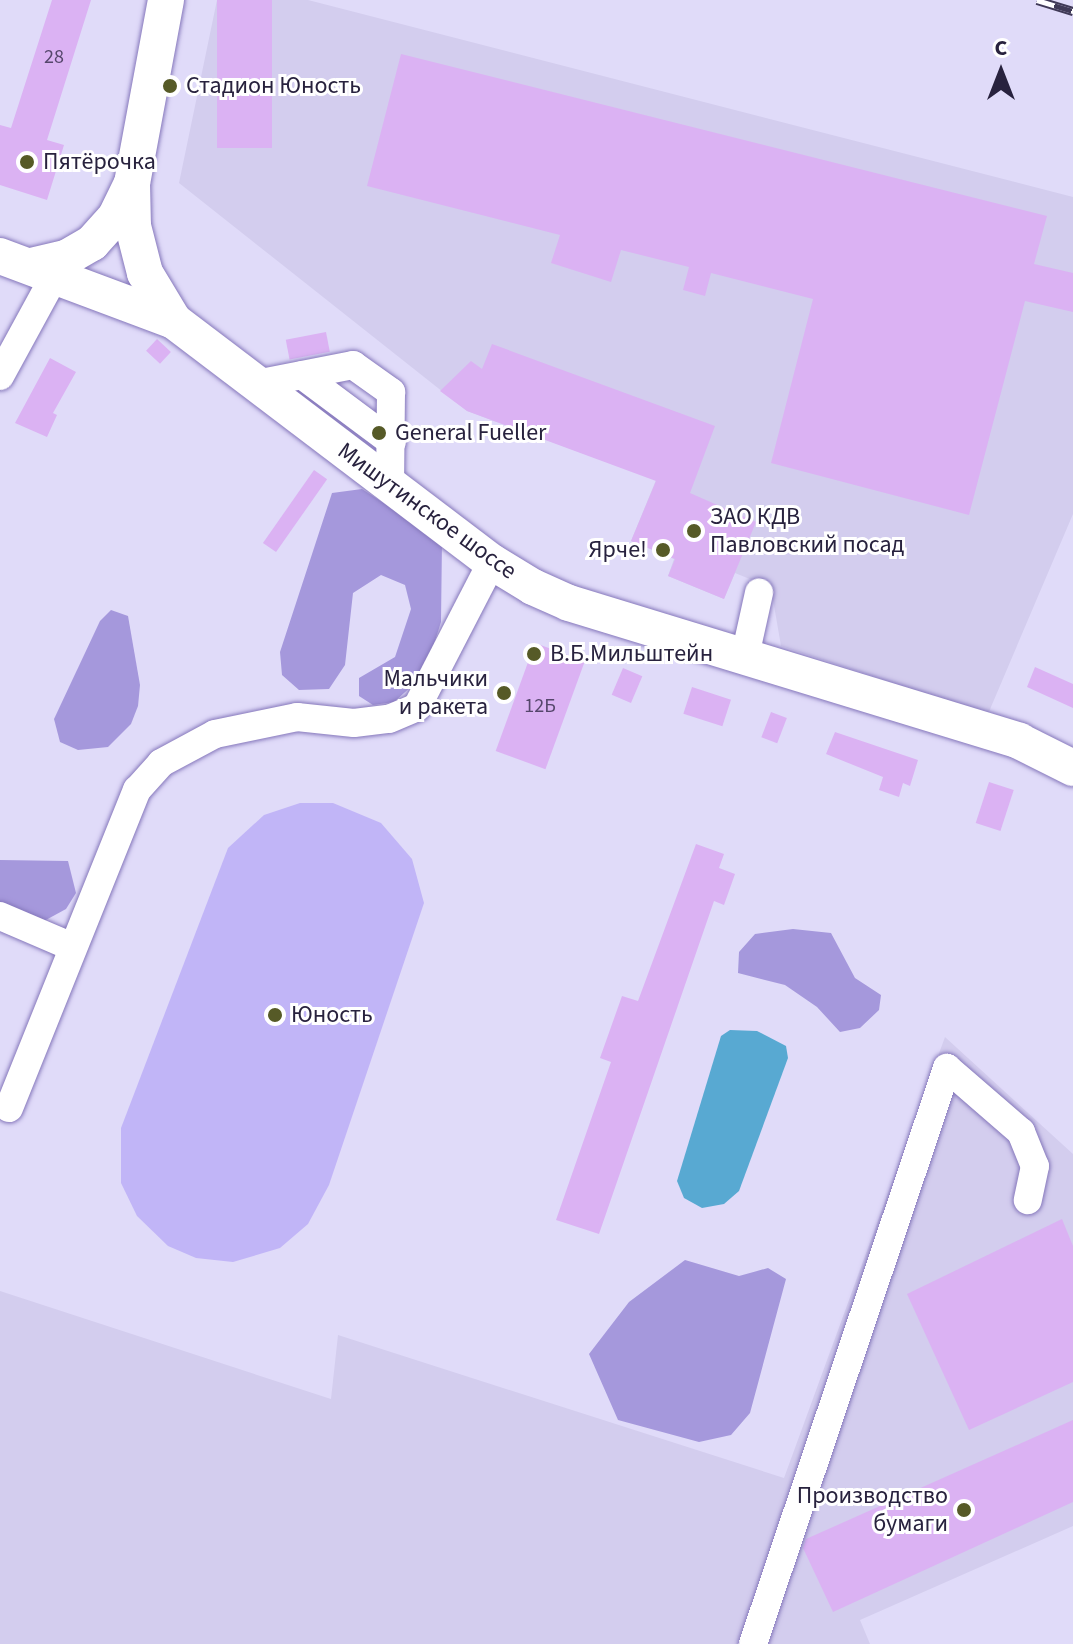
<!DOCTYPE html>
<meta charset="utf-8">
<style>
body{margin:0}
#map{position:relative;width:1073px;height:1644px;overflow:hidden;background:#e0dbf9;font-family:"Source Sans 3",sans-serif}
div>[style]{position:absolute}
.built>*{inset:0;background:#d3cdee}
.green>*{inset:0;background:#c1b5f7}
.forest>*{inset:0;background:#a598dc}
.water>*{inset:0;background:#58a9d2}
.building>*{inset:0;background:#dbb2f3;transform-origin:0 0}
.roads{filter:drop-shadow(0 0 2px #8577bb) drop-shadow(0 0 2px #8577bb)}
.minor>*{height:28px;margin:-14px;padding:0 14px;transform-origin:14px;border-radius:14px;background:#fff}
.major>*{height:36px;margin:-18px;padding:0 18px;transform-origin:18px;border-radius:18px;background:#fff}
.rail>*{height:9px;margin-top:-4.5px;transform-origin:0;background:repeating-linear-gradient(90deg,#fff 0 18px,#403a57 0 36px);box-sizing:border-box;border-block:2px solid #403a57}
.dots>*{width:22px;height:22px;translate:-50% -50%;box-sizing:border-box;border:4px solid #fff;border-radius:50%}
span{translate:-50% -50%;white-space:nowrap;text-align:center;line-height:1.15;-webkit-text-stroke:6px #fff;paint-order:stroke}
.number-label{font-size:20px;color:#55466b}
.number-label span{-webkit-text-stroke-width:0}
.poi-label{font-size:24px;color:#28223e}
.left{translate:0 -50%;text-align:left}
.right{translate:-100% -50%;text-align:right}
.street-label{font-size:24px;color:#28223e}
.north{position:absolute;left:961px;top:32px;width:80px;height:80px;-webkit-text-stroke:6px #fff;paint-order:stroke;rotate:0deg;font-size:22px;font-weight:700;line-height:32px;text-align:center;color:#28223e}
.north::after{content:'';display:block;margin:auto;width:28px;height:36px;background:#28223e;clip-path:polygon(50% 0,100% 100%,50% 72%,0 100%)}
</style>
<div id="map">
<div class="built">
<i style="clip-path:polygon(217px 0,308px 0,1073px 197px,1073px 514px,988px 714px,781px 646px,771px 588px,757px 582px,735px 573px,724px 599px,668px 576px,674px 559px,631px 541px,656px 480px,467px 411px,179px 183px)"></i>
<i style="clip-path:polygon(945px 1037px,1073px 1154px,1073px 1526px,860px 1620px,870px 1644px,0 1644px,0 1291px,331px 1399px,338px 1335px,784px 1478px)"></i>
</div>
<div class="green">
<i style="clip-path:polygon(300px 803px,333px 803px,381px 823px,412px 859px,424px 903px,329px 1185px,308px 1224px,280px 1248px,233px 1262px,196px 1258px,168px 1246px,137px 1216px,121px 1183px,121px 1128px,228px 848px,264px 815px)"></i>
</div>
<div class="forest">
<i style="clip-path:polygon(362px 489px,442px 541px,441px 622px,424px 675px,394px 702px,373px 705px,359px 696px,359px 678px,395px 657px,411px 609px,405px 585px,381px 575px,353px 593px,345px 665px,329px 689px,299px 690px,282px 675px,280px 652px,332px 493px)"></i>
<i style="clip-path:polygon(111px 610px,128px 616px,140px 685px,138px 706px,131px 724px,108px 747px,78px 750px,60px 742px,54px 719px,100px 621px)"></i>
<i style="clip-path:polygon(0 860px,68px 861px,76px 893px,66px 909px,44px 921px,0 907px)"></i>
<i style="clip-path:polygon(793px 929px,831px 933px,855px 978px,881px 995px,879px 1010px,860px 1028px,840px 1032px,817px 1007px,785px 985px,738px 973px,739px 952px,755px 934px)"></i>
<i style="clip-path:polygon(685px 1260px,739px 1276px,768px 1268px,786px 1279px,750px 1413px,731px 1435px,699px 1442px,618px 1420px,589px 1354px,629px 1302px)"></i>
</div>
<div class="water">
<i style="clip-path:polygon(730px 1030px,757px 1031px,786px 1046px,788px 1058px,739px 1191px,724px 1204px,702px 1208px,684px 1198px,677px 1181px,721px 1036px)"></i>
</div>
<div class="building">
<i style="clip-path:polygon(52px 0,91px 0,47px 140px,64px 145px,47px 200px,0 185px,0 125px,11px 128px)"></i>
<i style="left:217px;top:0;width:55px;height:148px"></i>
<i style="clip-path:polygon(401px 54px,1047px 216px,1034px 264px,1073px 273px,1073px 312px,1025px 301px,969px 515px,771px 463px,813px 299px,711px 273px,705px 296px,683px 290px,689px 267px,621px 250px,611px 282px,551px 263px,560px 235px,367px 186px)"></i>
<i style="left:326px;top:332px;width:20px;height:41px;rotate:79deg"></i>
<i style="left:157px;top:339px;width:19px;height:16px;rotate:43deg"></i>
<i style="clip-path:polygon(492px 344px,715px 426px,690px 493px,756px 522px,724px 599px,668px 576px,675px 559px,631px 541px,656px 481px,467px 411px,440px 391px,471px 361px,482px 369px)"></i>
<i style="clip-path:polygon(50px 358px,76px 372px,53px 413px,57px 415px,47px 437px,15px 423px)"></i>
<i style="left:314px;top:470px;width:16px;height:89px;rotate:35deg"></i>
<i style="left:535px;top:643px;width:53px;height:115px;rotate:20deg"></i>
<i style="clip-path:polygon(1035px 667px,1073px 684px,1073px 708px,1027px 687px)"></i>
<i style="left:623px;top:668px;width:21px;height:29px;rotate:23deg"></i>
<i style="left:692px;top:687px;width:41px;height:28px;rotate:18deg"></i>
<i style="left:771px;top:712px;width:17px;height:27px;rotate:21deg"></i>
<i style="clip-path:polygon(835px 732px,918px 760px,910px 786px,903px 783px,899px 797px,879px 790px,883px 777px,826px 754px)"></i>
<i style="left:989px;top:782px;width:26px;height:43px;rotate:18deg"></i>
<i style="clip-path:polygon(696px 844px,724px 854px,719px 868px,735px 874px,724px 905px,714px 901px,599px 1234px,556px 1220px,611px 1062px,600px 1058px,622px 996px,638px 1001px)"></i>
<i style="clip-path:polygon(1062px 1219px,1073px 1246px,1073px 1382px,969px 1430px,907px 1294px)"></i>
<i style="clip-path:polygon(1073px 1420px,1073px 1502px,833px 1612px,803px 1548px,806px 1539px)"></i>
</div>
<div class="roads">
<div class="minor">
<i style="left:302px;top:375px;width:112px;rotate:36.7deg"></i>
<i style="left:0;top:376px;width:115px;rotate:-61.4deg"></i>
<i style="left:256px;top:384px;width:99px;rotate:-11.1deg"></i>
<i style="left:353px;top:365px;width:47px;rotate:35.4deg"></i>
<i style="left:391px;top:392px;width:94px;rotate:90.6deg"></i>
<i style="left:745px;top:656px;width:65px;rotate:-77.5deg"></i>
<i style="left:0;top:916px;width:76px;rotate:23.2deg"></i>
<i style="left:9px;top:1108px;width:343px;rotate:-68.1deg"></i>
<i style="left:137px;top:790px;width:36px;rotate:-48deg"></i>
<i style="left:161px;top:763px;width:61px;rotate:-28.2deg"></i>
<i style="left:215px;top:734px;width:84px;rotate:-11.7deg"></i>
<i style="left:297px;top:717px;width:57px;rotate:6deg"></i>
<i style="left:354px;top:723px;width:35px;rotate:-7deg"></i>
<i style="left:389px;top:719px;width:30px;rotate:-23deg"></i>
<i style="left:417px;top:707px;width:163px;rotate:-62.7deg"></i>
<i style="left:753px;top:1644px;width:608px;rotate:-71.39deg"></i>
<i style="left:947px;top:1068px;width:98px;rotate:40.9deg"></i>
<i style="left:1021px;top:1132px;width:37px;rotate:68deg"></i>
<i style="left:1035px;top:1166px;width:35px;rotate:102deg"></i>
</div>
<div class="major">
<i style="left:166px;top:0;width:186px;rotate:100.5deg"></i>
<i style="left:132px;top:183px;width:43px;rotate:88.7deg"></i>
<i style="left:133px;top:226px;width:49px;rotate:75.7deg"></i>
<i style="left:145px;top:273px;width:56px;rotate:58.9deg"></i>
<i style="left:0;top:256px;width:186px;rotate:20.5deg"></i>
<i style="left:174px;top:321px;width:399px;rotate:37.2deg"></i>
<i style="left:492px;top:562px;width:48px;rotate:31.4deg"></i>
<i style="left:533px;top:587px;width:39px;rotate:24deg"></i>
<i style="left:569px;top:603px;width:471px;rotate:17deg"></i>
<i style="left:1019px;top:741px;width:60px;rotate:26.6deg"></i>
<i style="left:31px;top:266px;width:36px;rotate:-13deg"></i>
<i style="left:66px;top:258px;width:30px;rotate:-30deg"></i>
<i style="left:92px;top:243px;width:36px;rotate:-48deg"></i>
<i style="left:116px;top:216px;width:37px;rotate:-64deg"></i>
</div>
</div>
<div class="rail">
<i style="left:1037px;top:0;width:38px;rotate:17deg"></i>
</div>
<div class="dots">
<i style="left:170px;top:86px;background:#565a27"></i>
<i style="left:27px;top:162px;background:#565a27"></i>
<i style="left:379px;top:433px;background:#565a27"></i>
<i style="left:694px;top:531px;background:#565a27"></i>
<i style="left:663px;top:550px;background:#565a27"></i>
<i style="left:534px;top:654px;background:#565a27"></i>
<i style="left:504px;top:693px;background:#565a27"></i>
<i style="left:275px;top:1015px;background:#565a27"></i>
<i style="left:964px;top:1510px;background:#565a27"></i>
</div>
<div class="number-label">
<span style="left:54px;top:57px">28</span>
<span style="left:540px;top:706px">12Б</span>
</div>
<div class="poi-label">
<span class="left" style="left:186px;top:86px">Стадион Юность</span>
<span class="left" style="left:43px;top:162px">Пятёрочка</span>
<span class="left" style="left:395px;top:433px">General Fueller</span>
<span class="left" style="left:710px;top:531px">ЗАО КДВ<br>Павловский посад</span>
<span class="right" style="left:647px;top:550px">Ярче!</span>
<span class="left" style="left:550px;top:654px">В.Б.Мильштейн</span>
<span class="right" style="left:488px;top:693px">Мальчики<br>и ракета</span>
<span class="left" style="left:291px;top:1015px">Юность</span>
<span class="right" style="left:948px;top:1510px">Производство<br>бумаги</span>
</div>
<div class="street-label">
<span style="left:427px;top:511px;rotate:36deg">Мишутинское шоссе</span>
</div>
<div class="north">С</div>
</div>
